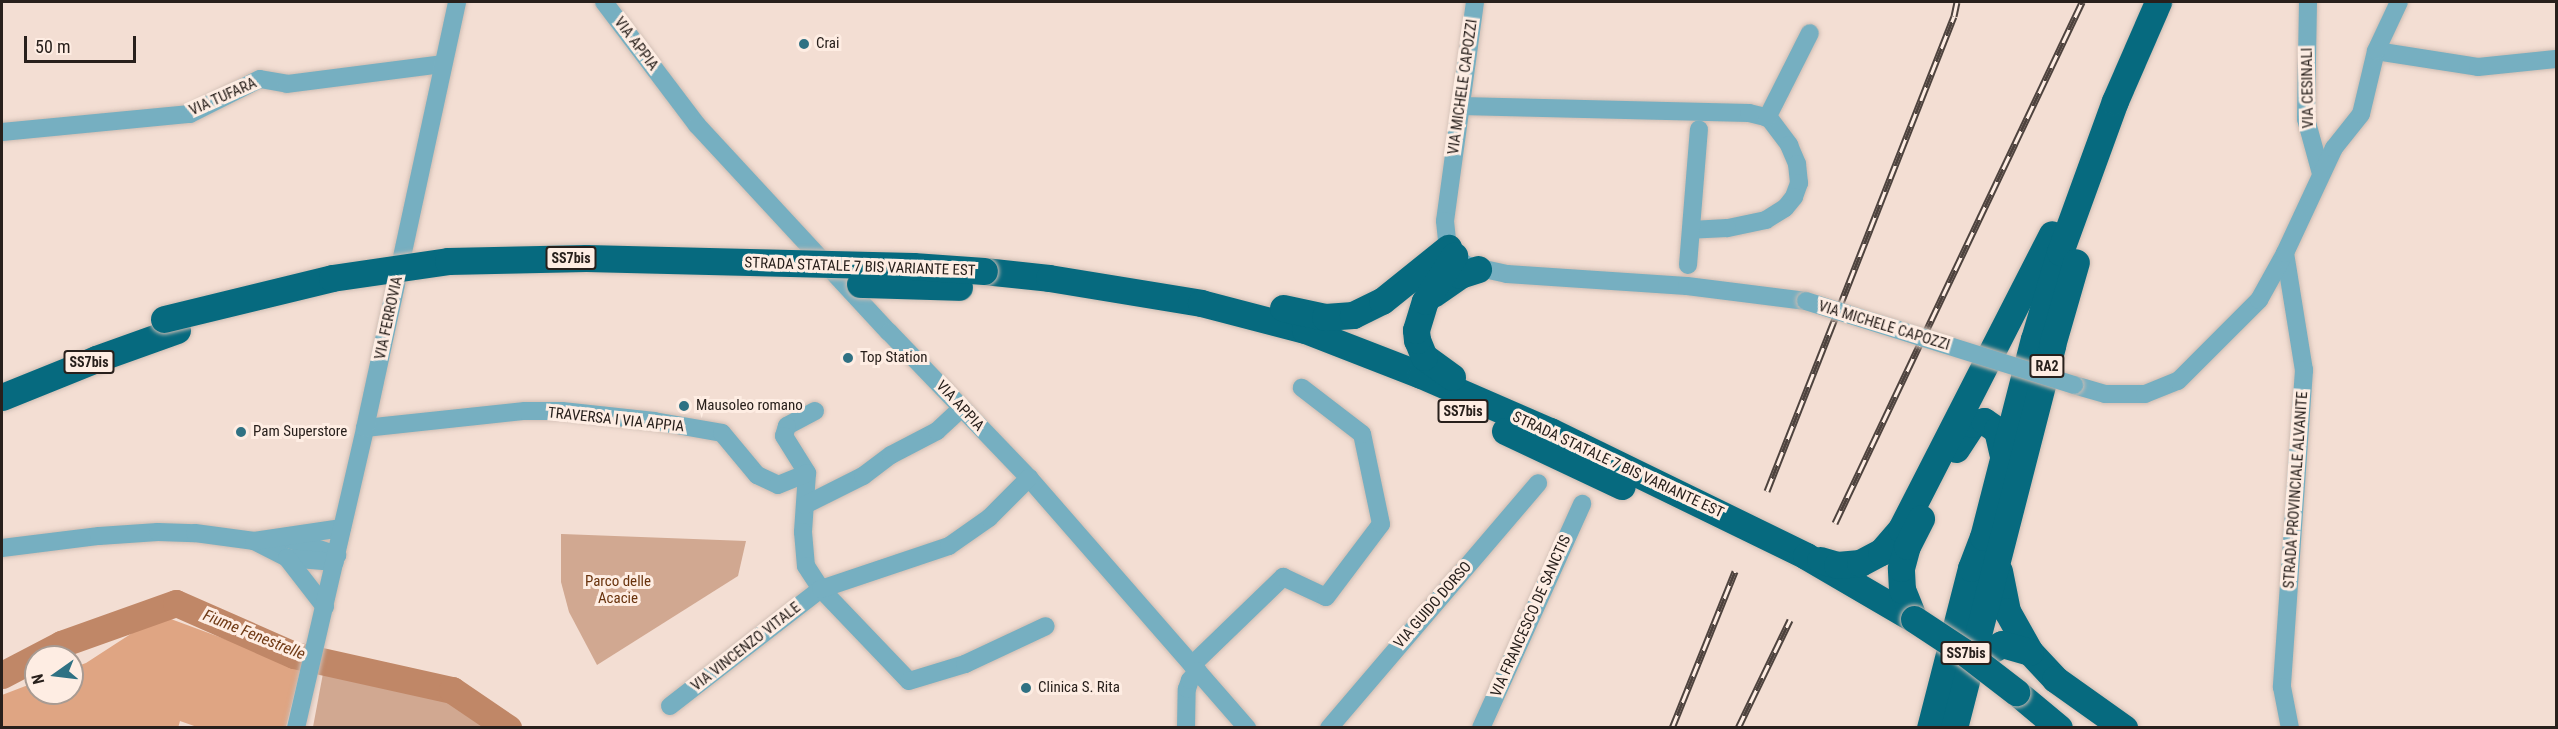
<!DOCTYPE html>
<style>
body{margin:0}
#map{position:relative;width:2558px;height:729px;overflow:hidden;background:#f3ded3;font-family:"Roboto Condensed",sans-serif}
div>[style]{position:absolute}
.green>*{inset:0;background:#d1a891}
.forest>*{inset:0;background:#dfa583}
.river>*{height:27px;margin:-13.5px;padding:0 13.5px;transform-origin:13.5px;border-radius:13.5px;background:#c08767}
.roads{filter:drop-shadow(0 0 2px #cebcb2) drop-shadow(0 0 2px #cebcb2)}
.minor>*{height:18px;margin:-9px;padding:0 9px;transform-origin:9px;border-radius:9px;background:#76afc1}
.highway>*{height:27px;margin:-13.5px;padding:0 13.5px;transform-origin:13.5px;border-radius:13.5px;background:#066a7f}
.rail>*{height:7px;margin-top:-3.5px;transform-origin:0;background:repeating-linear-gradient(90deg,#feede3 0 14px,#4e433e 0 28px);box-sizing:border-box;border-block:2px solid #4e433e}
.bridges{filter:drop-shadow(0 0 2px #cebcb2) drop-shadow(0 0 2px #cebcb2)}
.minor-bridge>*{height:18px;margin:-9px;padding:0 9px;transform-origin:9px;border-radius:9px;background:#76afc1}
.highway-bridge>*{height:27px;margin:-13.5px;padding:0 13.5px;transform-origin:13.5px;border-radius:13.5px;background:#066a7f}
.dots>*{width:16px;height:16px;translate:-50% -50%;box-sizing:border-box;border:3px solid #feede3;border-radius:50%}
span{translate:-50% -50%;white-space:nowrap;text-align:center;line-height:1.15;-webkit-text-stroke:6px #feede3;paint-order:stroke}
.shield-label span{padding:2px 4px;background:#feede3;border:2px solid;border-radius:4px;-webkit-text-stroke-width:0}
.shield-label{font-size:14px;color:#28201c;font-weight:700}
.street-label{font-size:15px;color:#28201c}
.poi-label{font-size:15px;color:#28201c}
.left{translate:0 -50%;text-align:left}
.park-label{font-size:15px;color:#69330d}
.water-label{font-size:16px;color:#713b16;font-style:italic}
.frame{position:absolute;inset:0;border:3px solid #28201c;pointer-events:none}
.north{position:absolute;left:24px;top:645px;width:60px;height:60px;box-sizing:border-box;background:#feede3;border:2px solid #a89b93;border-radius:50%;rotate:256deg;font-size:16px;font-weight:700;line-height:24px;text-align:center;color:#28201c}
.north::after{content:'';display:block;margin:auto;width:21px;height:27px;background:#2f7183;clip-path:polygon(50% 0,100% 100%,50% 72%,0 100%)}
.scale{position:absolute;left:24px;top:36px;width:112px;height:27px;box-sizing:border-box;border:3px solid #28201c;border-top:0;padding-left:8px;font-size:18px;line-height:21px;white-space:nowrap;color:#28201c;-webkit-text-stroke:4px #feede3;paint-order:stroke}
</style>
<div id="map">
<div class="green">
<i style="clip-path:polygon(561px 534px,562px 534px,746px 541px,738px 576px,597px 665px,569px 612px,561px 582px)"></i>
<i style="clip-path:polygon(324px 668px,448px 696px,499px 727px,313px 727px)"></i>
</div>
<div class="forest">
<i style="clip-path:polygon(160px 615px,301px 667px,286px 727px,197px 727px,180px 721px,178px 728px,2px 728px,2px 695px,36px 682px,36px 693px,72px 693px,72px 668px,86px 663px)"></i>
</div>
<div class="river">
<i style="left:2px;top:675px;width:67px;rotate:-27.7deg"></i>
<i style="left:61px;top:644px;width:122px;rotate:-19.6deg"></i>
<i style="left:176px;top:603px;width:129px;rotate:23.8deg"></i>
<i style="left:294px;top:655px;width:162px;rotate:12.5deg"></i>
<i style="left:452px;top:690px;width:68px;rotate:34.2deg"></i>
</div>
<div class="roads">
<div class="minor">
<i style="left:604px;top:2px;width:154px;rotate:52.9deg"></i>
<i style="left:697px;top:125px;width:282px;rotate:47.2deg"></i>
<i style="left:889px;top:332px;width:202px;rotate:46.2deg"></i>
<i style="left:1029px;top:478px;width:332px;rotate:48.9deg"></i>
<i style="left:1475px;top:2px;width:221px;rotate:97.8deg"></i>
<i style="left:1445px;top:221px;width:27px;rotate:84deg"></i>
<i style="left:1448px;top:248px;width:10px;rotate:53deg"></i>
<i style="left:1454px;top:256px;width:15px;rotate:37deg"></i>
<i style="left:1466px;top:265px;width:42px;rotate:12.4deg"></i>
<i style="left:1507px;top:274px;width:180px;rotate:3.8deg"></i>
<i style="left:1687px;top:286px;width:120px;rotate:7.2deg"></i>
<i style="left:2308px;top:2px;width:117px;rotate:91deg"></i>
<i style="left:2306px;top:119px;width:57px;rotate:74.7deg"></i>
<i style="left:2376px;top:51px;width:103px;rotate:8.9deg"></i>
<i style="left:2478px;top:67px;width:78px;rotate:-5.9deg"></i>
<i style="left:1461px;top:106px;width:288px;rotate:1.4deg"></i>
<i style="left:1749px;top:113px;width:21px;rotate:14deg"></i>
<i style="left:1769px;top:118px;width:34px;rotate:53deg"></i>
<i style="left:1789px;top:145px;width:21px;rotate:67deg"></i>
<i style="left:1797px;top:164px;width:19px;rotate:84deg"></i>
<i style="left:1799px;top:183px;width:15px;rotate:110deg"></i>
<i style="left:1794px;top:197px;width:14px;rotate:129deg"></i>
<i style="left:1785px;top:208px;width:22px;rotate:148deg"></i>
<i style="left:1766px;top:220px;width:40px;rotate:168deg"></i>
<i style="left:1727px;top:228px;width:36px;rotate:177deg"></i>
<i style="left:1767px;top:118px;width:95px;rotate:-63.2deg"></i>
<i style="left:2px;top:132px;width:189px;rotate:-5.5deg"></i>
<i style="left:190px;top:114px;width:78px;rotate:-26.6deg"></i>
<i style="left:260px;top:79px;width:27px;rotate:10deg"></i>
<i style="left:287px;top:84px;width:157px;rotate:-7.3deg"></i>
<i style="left:2285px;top:253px;width:119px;rotate:80.8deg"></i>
<i style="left:2304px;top:370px;width:318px;rotate:94deg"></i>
<i style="left:2282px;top:687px;width:42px;rotate:79deg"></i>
<i style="left:1688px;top:265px;width:136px;rotate:-85.4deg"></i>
<i style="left:2074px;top:385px;width:32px;rotate:16deg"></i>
<i style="left:2105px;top:394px;width:40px"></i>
<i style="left:2145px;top:394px;width:35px;rotate:-22deg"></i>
<i style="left:2178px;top:381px;width:115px;rotate:-45deg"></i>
<i style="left:2259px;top:300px;width:54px;rotate:-61deg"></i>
<i style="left:2285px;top:253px;width:116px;rotate:-65deg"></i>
<i style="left:2334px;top:148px;width:43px;rotate:-51.5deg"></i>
<i style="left:2361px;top:114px;width:65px;rotate:-76.6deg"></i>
<i style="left:2376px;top:51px;width:54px;rotate:-64.9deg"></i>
<i style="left:815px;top:411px;width:32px;rotate:152deg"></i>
<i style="left:787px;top:426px;width:10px;rotate:107deg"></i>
<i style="left:784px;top:436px;width:44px;rotate:58.1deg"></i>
<i style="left:807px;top:473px;width:59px;rotate:93.9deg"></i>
<i style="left:803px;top:532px;width:34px;rotate:85deg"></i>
<i style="left:806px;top:566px;width:27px;rotate:57deg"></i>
<i style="left:821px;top:589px;width:127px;rotate:46.3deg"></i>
<i style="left:909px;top:681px;width:59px;rotate:-16.9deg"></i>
<i style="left:965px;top:664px;width:89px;rotate:-25.1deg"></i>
<i style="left:365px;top:428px;width:161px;rotate:-6.1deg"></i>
<i style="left:525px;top:411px;width:37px"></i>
<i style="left:562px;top:411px;width:93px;rotate:6.2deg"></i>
<i style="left:654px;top:421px;width:69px;rotate:10deg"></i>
<i style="left:722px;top:433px;width:55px;rotate:50.2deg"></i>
<i style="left:757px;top:475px;width:23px;rotate:25deg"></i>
<i style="left:778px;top:485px;width:31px;rotate:-22deg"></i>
<i style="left:805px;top:505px;width:65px;rotate:-26.6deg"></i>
<i style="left:863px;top:476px;width:35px;rotate:-37deg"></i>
<i style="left:891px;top:455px;width:52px;rotate:-27.6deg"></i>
<i style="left:937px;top:431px;width:34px;rotate:-43deg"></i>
<i style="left:288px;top:539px;width:52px;rotate:18.1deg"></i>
<i style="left:254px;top:541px;width:37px;rotate:27deg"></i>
<i style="left:287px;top:558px;width:48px;rotate:4.8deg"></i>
<i style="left:2px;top:548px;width:98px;rotate:-7.1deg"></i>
<i style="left:99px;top:536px;width:59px;rotate:-3.9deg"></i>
<i style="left:158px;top:532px;width:37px;rotate:2deg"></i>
<i style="left:195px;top:533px;width:60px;rotate:7.7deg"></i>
<i style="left:254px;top:541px;width:89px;rotate:-8.4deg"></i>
<i style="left:287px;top:558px;width:62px;rotate:52.2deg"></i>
<i style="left:1192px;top:665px;width:127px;rotate:-44deg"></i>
<i style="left:1283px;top:577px;width:47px;rotate:24.9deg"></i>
<i style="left:1326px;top:597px;width:91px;rotate:-53deg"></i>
<i style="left:1381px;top:524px;width:92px;rotate:-101.9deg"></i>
<i style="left:1362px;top:434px;width:76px;rotate:-142.5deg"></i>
<i style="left:670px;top:706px;width:191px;rotate:-37.8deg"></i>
<i style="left:821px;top:589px;width:135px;rotate:-18.6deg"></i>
<i style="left:949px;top:546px;width:49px;rotate:-35deg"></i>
<i style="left:989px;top:518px;width:57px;rotate:-45deg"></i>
<i style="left:296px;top:728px;width:308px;rotate:-77deg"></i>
<i style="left:365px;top:428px;width:436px;rotate:-77.8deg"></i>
<i style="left:1186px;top:728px;width:39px;rotate:-89deg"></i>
<i style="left:1187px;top:689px;width:9px;rotate:-72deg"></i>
<i style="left:1190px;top:680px;width:12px;rotate:-48deg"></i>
<i style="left:1329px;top:728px;width:322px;rotate:-49.5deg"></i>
<i style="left:1481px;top:728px;width:246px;rotate:-65.7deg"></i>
</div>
<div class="highway">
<i style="left:984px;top:271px;width:65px;rotate:6.1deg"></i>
<i style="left:1049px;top:278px;width:154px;rotate:9.3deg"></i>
<i style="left:1201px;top:303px;width:107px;rotate:14.6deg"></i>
<i style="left:1305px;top:330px;width:124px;rotate:21.2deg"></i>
<i style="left:1421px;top:375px;width:141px;rotate:23.5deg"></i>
<i style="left:1550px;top:431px;width:285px;rotate:26deg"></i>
<i style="left:1806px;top:556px;width:125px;rotate:30.3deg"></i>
<i style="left:1433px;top:294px;width:33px;rotate:-35deg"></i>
<i style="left:1460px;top:275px;width:19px;rotate:-18deg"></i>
<i style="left:1283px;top:308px;width:43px;rotate:12.1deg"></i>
<i style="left:1325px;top:317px;width:28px;rotate:-4deg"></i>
<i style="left:1353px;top:315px;width:32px;rotate:-26deg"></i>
<i style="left:1382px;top:301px;width:85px;rotate:-38.8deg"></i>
<i style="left:1452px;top:377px;width:34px;rotate:-144deg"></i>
<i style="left:1424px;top:357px;width:18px;rotate:-112deg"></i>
<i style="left:1417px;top:340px;width:10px;rotate:-96deg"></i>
<i style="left:1416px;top:330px;width:30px;rotate:-73deg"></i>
<i style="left:1425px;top:301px;width:54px;rotate:-57.2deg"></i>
<i style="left:2px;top:397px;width:101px;rotate:-22deg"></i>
<i style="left:96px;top:359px;width:86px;rotate:-19.7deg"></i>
<i style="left:1505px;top:431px;width:129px;rotate:25.2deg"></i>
<i style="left:1956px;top:449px;width:30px;rotate:-57deg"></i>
<i style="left:1972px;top:424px;width:12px;rotate:-14deg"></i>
<i style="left:1984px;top:421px;width:16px;rotate:35deg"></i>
<i style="left:1997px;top:430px;width:28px;rotate:77deg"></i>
<i style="left:1820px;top:560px;width:18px;rotate:16deg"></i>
<i style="left:1837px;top:565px;width:23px;rotate:-5deg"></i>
<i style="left:1860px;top:563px;width:24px;rotate:-28deg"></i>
<i style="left:1881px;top:552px;width:30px;rotate:-49deg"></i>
<i style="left:1901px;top:529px;width:331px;rotate:-62.9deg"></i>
<i style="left:1999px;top:571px;width:41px;rotate:78.7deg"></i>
<i style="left:2007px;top:611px;width:47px;rotate:60.7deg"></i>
<i style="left:2030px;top:652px;width:37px;rotate:47deg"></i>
<i style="left:2055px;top:679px;width:85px;rotate:35.4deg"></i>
<i style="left:1914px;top:619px;width:31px;rotate:-112deg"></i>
<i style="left:1902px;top:590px;width:22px;rotate:-93deg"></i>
<i style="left:1901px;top:568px;width:23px;rotate:-75deg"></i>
<i style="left:1907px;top:546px;width:31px;rotate:-63deg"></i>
<i style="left:1970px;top:667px;width:16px;rotate:-45deg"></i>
<i style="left:1981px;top:656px;width:24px;rotate:-30deg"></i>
<i style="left:2002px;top:644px;width:29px;rotate:16deg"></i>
<i style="left:2016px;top:692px;width:56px;rotate:39.9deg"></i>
<i style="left:1930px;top:728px;width:165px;rotate:-75.6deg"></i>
<i style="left:1971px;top:568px;width:33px;rotate:-69deg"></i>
<i style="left:1983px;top:537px;width:204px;rotate:-75.6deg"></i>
<i style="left:2034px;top:339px;width:91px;rotate:-73.4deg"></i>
<i style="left:2060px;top:252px;width:161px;rotate:-70deg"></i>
<i style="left:2115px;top:101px;width:108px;rotate:-66.5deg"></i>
<i style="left:1954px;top:728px;width:395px;rotate:-75.6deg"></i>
<i style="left:2052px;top:345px;width:86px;rotate:-73.9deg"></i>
</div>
</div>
<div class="rail">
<i style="left:1767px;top:491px;width:510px;rotate:-68.51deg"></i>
<i style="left:1954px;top:16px;width:14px;rotate:-78deg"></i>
<i style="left:1835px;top:523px;width:577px;rotate:-64.63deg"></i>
<i style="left:1672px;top:728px;width:169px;rotate:-68.1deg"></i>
<i style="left:1738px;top:728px;width:120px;rotate:-64.3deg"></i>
</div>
<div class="bridges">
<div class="minor-bridge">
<i style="left:1806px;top:301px;width:281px;rotate:17.4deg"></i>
</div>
<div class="highway-bridge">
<i style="left:860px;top:284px;width:99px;rotate:1.7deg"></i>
<i style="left:164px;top:319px;width:173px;rotate:-13.7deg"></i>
<i style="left:332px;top:278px;width:117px;rotate:-8.3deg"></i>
<i style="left:448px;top:261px;width:138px;rotate:-1.2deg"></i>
<i style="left:586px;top:258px;width:327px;rotate:1.4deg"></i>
<i style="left:913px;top:266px;width:71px;rotate:4deg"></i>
<i style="left:1914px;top:619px;width:60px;rotate:33.4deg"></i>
<i style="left:1964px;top:652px;width:66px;rotate:37.6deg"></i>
</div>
</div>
<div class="dots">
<i style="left:804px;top:44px;background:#2f7183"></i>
<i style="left:848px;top:358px;background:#2f7183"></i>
<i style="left:684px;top:406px;background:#2f7183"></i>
<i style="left:241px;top:432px;background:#2f7183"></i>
<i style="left:1026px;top:688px;background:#2f7183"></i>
</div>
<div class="shield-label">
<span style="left:571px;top:258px">SS7bis</span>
<span style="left:89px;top:362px">SS7bis</span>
<span style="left:2047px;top:366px">RA2</span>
<span style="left:1463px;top:411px">SS7bis</span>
<span style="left:1966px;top:653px">SS7bis</span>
</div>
<div class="street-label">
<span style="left:636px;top:44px;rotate:53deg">VIA APPIA</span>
<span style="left:1463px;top:87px;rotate:-82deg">VIA MICHELE CAPOZZI</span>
<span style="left:2308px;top:88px;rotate:-91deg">VIA CESINALI</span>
<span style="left:223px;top:97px;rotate:-24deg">VIA TUFARA</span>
<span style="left:860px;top:267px;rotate:2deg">STRADA STATALE 7 BIS VARIANTE EST</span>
<span style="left:389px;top:318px;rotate:-78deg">VIA FERROVIA</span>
<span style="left:1884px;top:326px;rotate:17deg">VIA MICHELE CAPOZZI</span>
<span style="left:960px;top:406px;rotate:47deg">VIA APPIA</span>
<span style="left:616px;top:420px;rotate:6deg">TRAVERSA I VIA APPIA</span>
<span style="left:1618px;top:465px;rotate:25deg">STRADA STATALE 7 BIS VARIANTE EST</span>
<span style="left:2296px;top:490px;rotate:-86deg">STRADA PROVINCIALE ALVANITE</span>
<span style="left:1433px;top:605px;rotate:-49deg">VIA GUIDO DORSO</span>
<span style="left:1531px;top:616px;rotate:-66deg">VIA FRANCESCO DE SANCTIS</span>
<span style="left:746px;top:647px;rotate:-38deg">VIA VINCENZO VITALE</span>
</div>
<div class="poi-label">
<span class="left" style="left:816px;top:44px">Crai</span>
<span class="left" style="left:860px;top:358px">Top Station</span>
<span class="left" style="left:696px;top:406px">Mausoleo romano</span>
<span class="left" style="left:253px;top:432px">Pam Superstore</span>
<span class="left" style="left:1038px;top:688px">Clinica S. Rita</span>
</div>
<div class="park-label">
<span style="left:618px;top:590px">Parco delle<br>Acacie</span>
</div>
<div class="water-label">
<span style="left:254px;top:635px;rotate:22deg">Fiume Fenestrelle</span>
</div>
<div class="frame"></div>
<div class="north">N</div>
<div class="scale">50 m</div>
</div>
